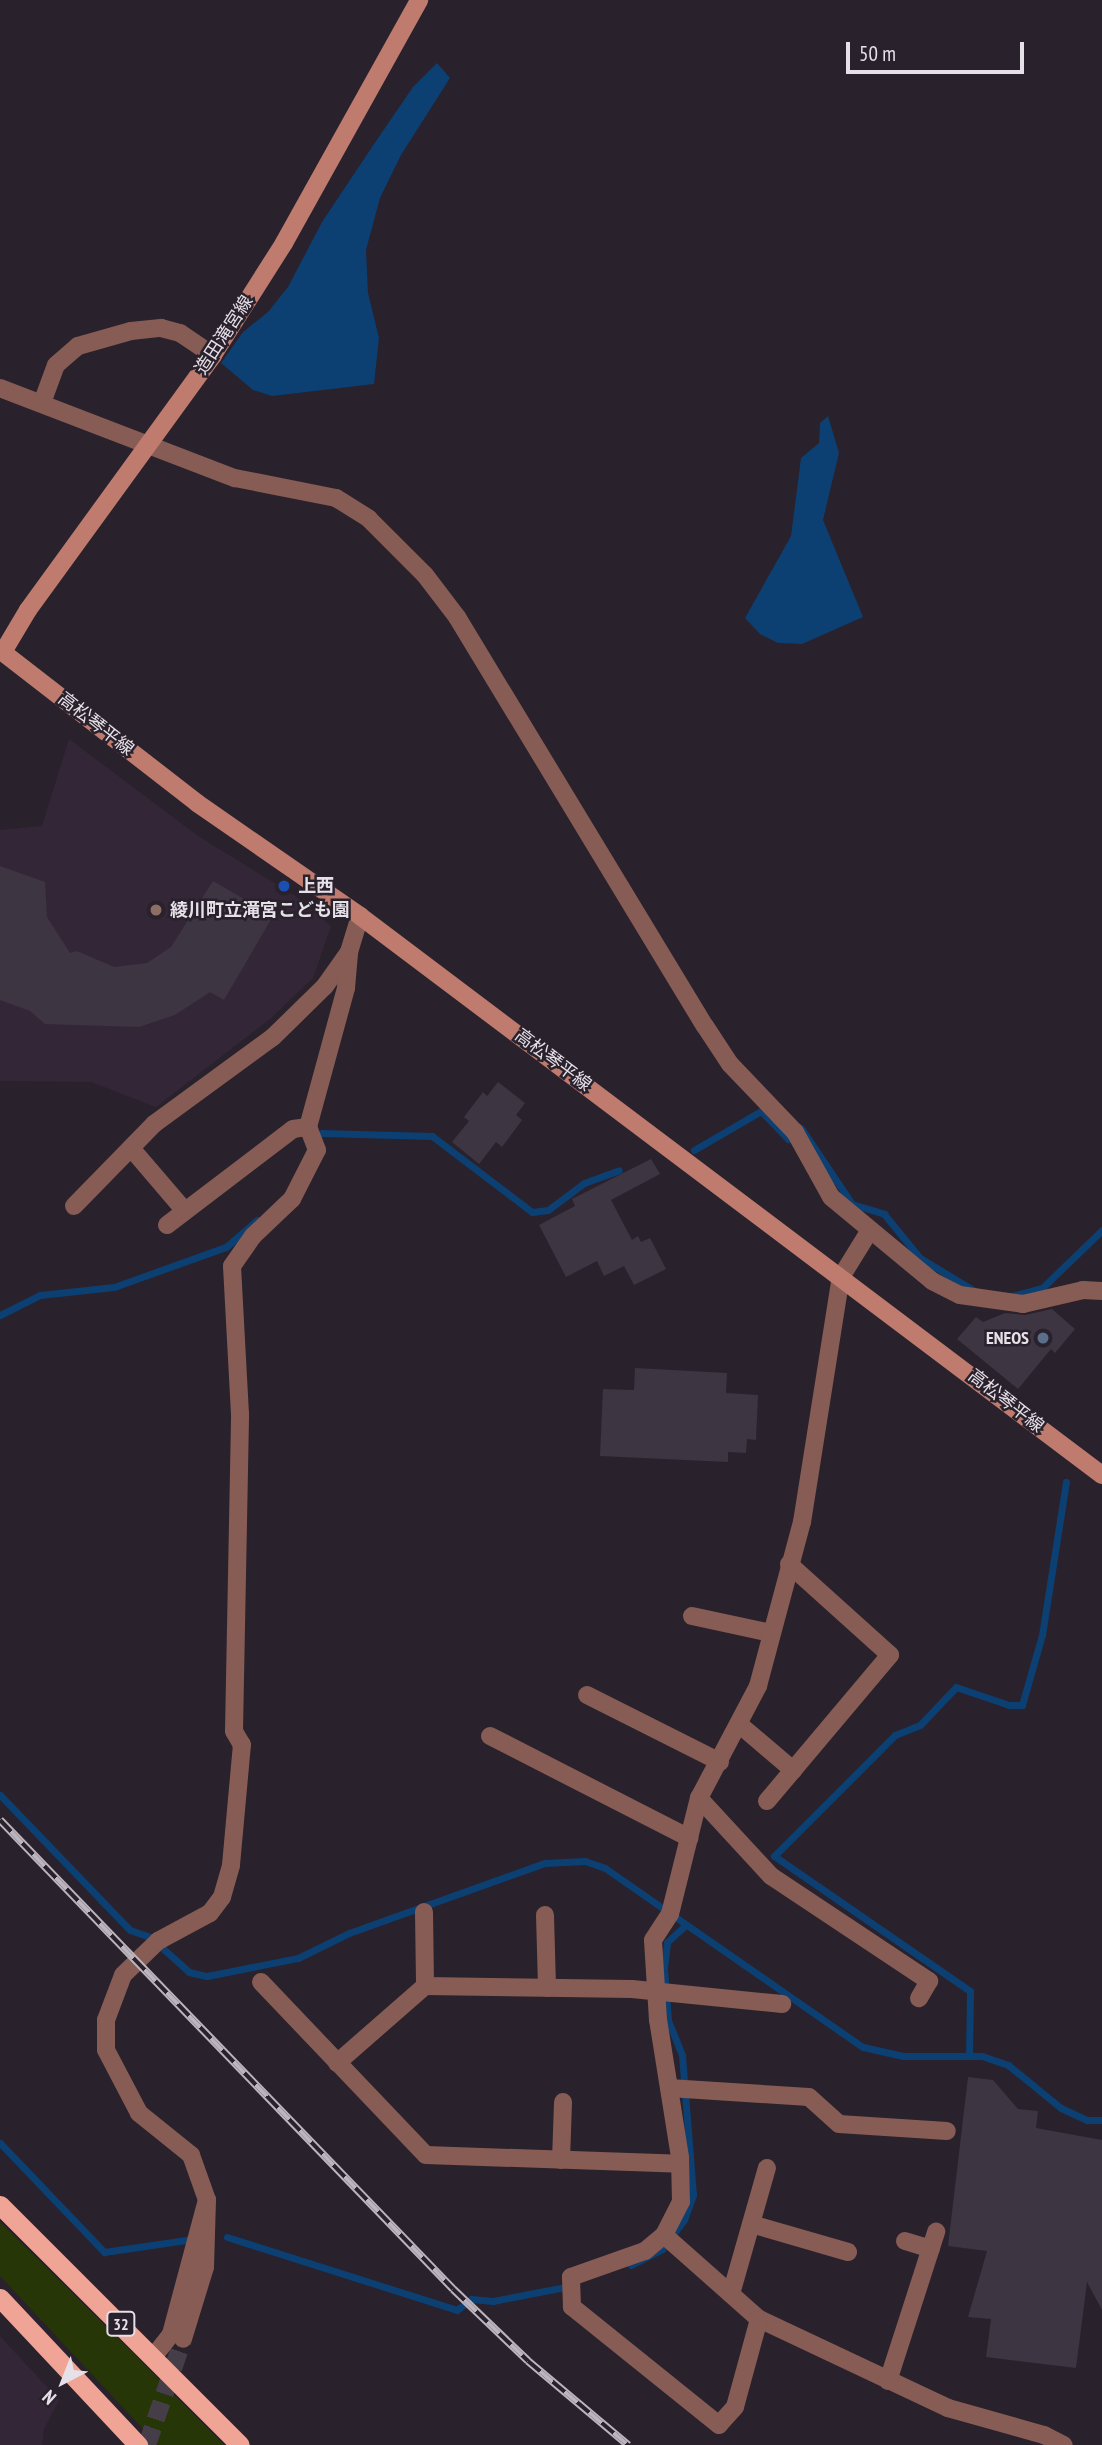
<!DOCTYPE html>
<meta charset="utf-8">
<style>
body{margin:0}
#map{position:relative;width:1102px;height:2445px;overflow:hidden;background:#29212c;font-family:"PT Sans Narrow","Noto Sans JP",sans-serif}
div>[style]{position:absolute}
.built>*{inset:0;background:#332737}
.green>*{inset:0;background:#263606}
.water>*{inset:0;background:#0c3f72}
.stream>*{height:7px;margin:-3.5px;padding:0 3.5px;transform-origin:3.5px;border-radius:3.5px;background:#0c3f72}
.building>*{inset:0;background:#3d3541}
.minor-tunnel>*{height:18px;margin-top:-9px;transform-origin:0;background:repeating-linear-gradient(90deg,#453e48 0 18px,transparent 0 27px)}
.minor>*{height:18px;margin:-9px;padding:0 9px;transform-origin:9px;border-radius:9px;background:#865c54}
.tertiary>*{height:18px;margin:-9px;padding:0 9px;transform-origin:9px;border-radius:9px;background:#865c54}
.secondary>*{height:18px;margin:-9px;padding:0 9px;transform-origin:9px;border-radius:9px;background:#be7b6e}
.trunk>*{height:19px;margin:-9.5px;padding:0 9.5px;transform-origin:9.5px;border-radius:9.5px;background:#efa496}
.rail>*{height:8px;margin-top:-4px;transform-origin:0;background:repeating-linear-gradient(90deg,#29212c 0 16px,#bcb5be 0 32px);box-sizing:border-box;border-block:2px solid #bcb5be}
.dots>*{width:19px;height:19px;translate:-50% -50%;box-sizing:border-box;border:4px solid #29212c;border-radius:50%}
span{translate:-50% -50%;white-space:nowrap;text-align:center;line-height:1.15;-webkit-text-stroke:5px #29212c;paint-order:stroke}
.shield-label span{padding:2px 5px;background:#29212c;border:2px solid;border-radius:5px;-webkit-text-stroke-width:0}
.shield-label{font-size:16px;color:#e6e0e8;font-weight:700}
.street-label{font-size:18px;color:#e6e0e8}
.poi-label{font-size:18px;color:#e6e0e8;font-weight:700}
.left{translate:0 -50%;text-align:left}
.right{translate:-100% -50%;text-align:right}
.north{position:absolute;left:28px;top:2347px;width:70px;height:70px;-webkit-text-stroke:5px #29212c;paint-order:stroke;rotate:222deg;font-size:19px;font-weight:700;line-height:28px;text-align:center;color:#e6e0e8}
.north::after{content:'';display:block;margin:auto;width:24px;height:32px;background:#e6e0e8;clip-path:polygon(50% 0,100% 100%,50% 72%,0 100%)}
.scale{position:absolute;left:846px;top:42px;width:178px;height:32px;box-sizing:border-box;border:4px solid #e6e0e8;border-top:0;padding-left:9px;font-size:21px;line-height:24px;white-space:nowrap;color:#e6e0e8;-webkit-text-stroke:5px #29212c;paint-order:stroke}
</style>
<div id="map">
<div class="built">
<i style="clip-path:polygon(69px 739px,198px 836px,294px 895px,331px 926px,313px 978px,270px 1019px,156px 1107px,91px 1082px,0 1081px,0 830px,42px 826px)"></i>
<i style="clip-path:polygon(0 2336px,59px 2400px,44px 2429px,42px 2445px,0 2445px)"></i>
</div>
<div class="green">
<i style="clip-path:polygon(0 2222px,132px 2352px,224px 2445px,158px 2445px,0 2276px)"></i>
</div>
<div class="water">
<i style="clip-path:polygon(437px 63px,450px 78px,401px 155px,380px 198px,366px 250px,368px 293px,379px 338px,374px 384px,272px 396px,253px 390px,221px 363px,243px 332px,268px 312px,288px 287px,322px 222px,374px 144px,413px 87px)"></i>
<i style="clip-path:polygon(828px 416px,839px 453px,823px 520px,863px 617px,802px 644px,778px 643px,760px 634px,745px 618px,791px 536px,801px 458px,819px 443px,820px 423px)"></i>
</div>
<div class="stream">
<i style="left:801px;top:1128px;width:92px;rotate:56.1deg"></i>
<i style="left:852px;top:1204px;width:34px;rotate:17deg"></i>
<i style="left:884px;top:1214px;width:57px;rotate:50.7deg"></i>
<i style="left:920px;top:1258px;width:62px;rotate:31.1deg"></i>
<i style="left:322px;top:1133px;width:110px;rotate:1.6deg"></i>
<i style="left:432px;top:1136px;width:126px;rotate:37.2deg"></i>
<i style="left:532px;top:1212px;width:16px;rotate:-7deg"></i>
<i style="left:548px;top:1210px;width:45px;rotate:-36.9deg"></i>
<i style="left:584px;top:1183px;width:37px;rotate:-20deg"></i>
<i style="left:694px;top:1150px;width:78px;rotate:-30.2deg"></i>
<i style="left:761px;top:1111px;width:39px;rotate:46deg"></i>
<i style="left:788px;top:1139px;width:6px;rotate:-45deg"></i>
<i style="left:1012px;top:1296px;width:31px;rotate:-15deg"></i>
<i style="left:1042px;top:1288px;width:83px;rotate:-44deg"></i>
<i style="left:0;top:1315px;width:45px;rotate:-26.6deg"></i>
<i style="left:40px;top:1295px;width:74px;rotate:-6.2deg"></i>
<i style="left:114px;top:1287px;width:119px;rotate:-19.7deg"></i>
<i style="left:226px;top:1247px;width:41px;rotate:-41.1deg"></i>
<i style="left:0;top:1795px;width:187px;rotate:46.1deg"></i>
<i style="left:130px;top:1930px;width:21px;rotate:19deg"></i>
<i style="left:150px;top:1937px;width:52px;rotate:41.9deg"></i>
<i style="left:189px;top:1972px;width:18px;rotate:13deg"></i>
<i style="left:207px;top:1976px;width:93px;rotate:-11.2deg"></i>
<i style="left:298px;top:1958px;width:57px;rotate:-26.1deg"></i>
<i style="left:349px;top:1933px;width:208px;rotate:-19.7deg"></i>
<i style="left:545px;top:1863px;width:40px;rotate:-2.9deg"></i>
<i style="left:585px;top:1861px;width:21px;rotate:19deg"></i>
<i style="left:605px;top:1868px;width:314px;rotate:34.8deg"></i>
<i style="left:863px;top:2047px;width:41px;rotate:12.7deg"></i>
<i style="left:903px;top:2056px;width:79px"></i>
<i style="left:982px;top:2056px;width:28px;rotate:19deg"></i>
<i style="left:1008px;top:2065px;width:68px;rotate:39.1deg"></i>
<i style="left:1061px;top:2108px;width:29px;rotate:25deg"></i>
<i style="left:1087px;top:2120px;width:15px"></i>
<i style="left:969px;top:2056px;width:65px;rotate:-89.1deg"></i>
<i style="left:970px;top:1991px;width:238px;rotate:-145.4deg"></i>
<i style="left:774px;top:1856px;width:171px;rotate:-45deg"></i>
<i style="left:895px;top:1735px;width:27px;rotate:-22deg"></i>
<i style="left:920px;top:1725px;width:52px;rotate:-46.5deg"></i>
<i style="left:956px;top:1687px;width:56px;rotate:18.8deg"></i>
<i style="left:1009px;top:1705px;width:13px"></i>
<i style="left:1022px;top:1705px;width:73px;rotate:-74.1deg"></i>
<i style="left:1042px;top:1635px;width:155px;rotate:-81.1deg"></i>
<i style="left:0;top:2143px;width:151px;rotate:46.3deg"></i>
<i style="left:104px;top:2252px;width:90px;rotate:-8.3deg"></i>
<i style="left:227px;top:2237px;width:241px;rotate:17.6deg"></i>
<i style="left:457px;top:2310px;width:18px;rotate:-38deg"></i>
<i style="left:471px;top:2299px;width:22px;rotate:5deg"></i>
<i style="left:493px;top:2301px;width:78px;rotate:-11deg"></i>
<i style="left:631px;top:2265px;width:35px;rotate:-27deg"></i>
<i style="left:662px;top:2249px;width:36px;rotate:-53deg"></i>
<i style="left:684px;top:2220px;width:27px;rotate:-70deg"></i>
<i style="left:693px;top:2195px;width:140px;rotate:-94.5deg"></i>
<i style="left:682px;top:2055px;width:38px;rotate:-112deg"></i>
<i style="left:668px;top:2020px;width:52px;rotate:-94.4deg"></i>
<i style="left:664px;top:1968px;width:26px;rotate:-83deg"></i>
<i style="left:667px;top:1942px;width:24px;rotate:-42deg"></i>
</div>
<div class="building">
<i style="clip-path:polygon(0 866px,45px 882px,47px 917px,70px 953px,77px 951px,114px 967px,147px 963px,171px 947px,213px 881px,273px 916px,224px 1000px,210px 992px,175px 1015px,139px 1027px,45px 1024px,30px 1011px,0 1000px)"></i>
<i style="clip-path:polygon(498px 1082px,525px 1103px,516px 1115px,522px 1120px,502px 1147px,496px 1142px,479px 1164px,452px 1142px,469px 1121px,464px 1117px,483px 1092px,487px 1096px)"></i>
<i style="clip-path:polygon(651px 1159px,660px 1174px,611px 1200px,632px 1240px,638px 1236px,641px 1242px,650px 1238px,666px 1269px,634px 1285px,624px 1266px,604px 1276px,597px 1261px,566px 1277px,539px 1225px,575px 1206px,572px 1199px)"></i>
<i style="clip-path:polygon(1052px 1309px,1075px 1329px,1055px 1353px,1051px 1349px,1018px 1389px,957px 1339px,976px 1317px,983px 1322px,1005px 1313px,1025px 1315px)"></i>
<i style="clip-path:polygon(635px 1368px,727px 1373px,726px 1393px,758px 1395px,756px 1440px,747px 1439px,746px 1453px,728px 1452px,728px 1462px,600px 1456px,603px 1389px,634px 1390px)"></i>
<i style="clip-path:polygon(968px 2077px,993px 2080px,1018px 2109px,1038px 2111px,1036px 2128px,1102px 2140px,1102px 2310px,1087px 2282px,1076px 2368px,986px 2357px,991px 2319px,968px 2317px,987px 2251px,948px 2246px)"></i>
</div>
<div class="minor-tunnel">
<i style="left:147px;top:2445px;width:112px;rotate:-71.2deg"></i>
</div>
<div class="minor">
<i style="left:0;top:388px;width:252px;rotate:21deg"></i>
<i style="left:235px;top:478px;width:103px;rotate:11.2deg"></i>
<i style="left:336px;top:498px;width:39px;rotate:32deg"></i>
<i style="left:369px;top:519px;width:79px;rotate:45deg"></i>
<i style="left:425px;top:575px;width:53px;rotate:52.7deg"></i>
<i style="left:457px;top:617px;width:478px;rotate:58.8deg"></i>
<i style="left:705px;top:1026px;width:45px;rotate:56.7deg"></i>
<i style="left:730px;top:1064px;width:94px;rotate:46.3deg"></i>
<i style="left:795px;top:1132px;width:74px;rotate:61deg"></i>
<i style="left:831px;top:1197px;width:131px;rotate:39.7deg"></i>
<i style="left:932px;top:1281px;width:31px;rotate:27deg"></i>
<i style="left:960px;top:1295px;width:64px;rotate:8.1deg"></i>
<i style="left:1023px;top:1304px;width:62px;rotate:-13.1deg"></i>
<i style="left:1083px;top:1290px;width:19px;rotate:3deg"></i>
<i style="left:42px;top:403px;width:40px;rotate:-69.8deg"></i>
<i style="left:56px;top:365px;width:29px;rotate:-41deg"></i>
<i style="left:78px;top:346px;width:55px;rotate:-15.8deg"></i>
<i style="left:131px;top:331px;width:30px;rotate:-6deg"></i>
<i style="left:161px;top:328px;width:20px;rotate:15deg"></i>
<i style="left:180px;top:333px;width:40px;rotate:34deg"></i>
<i style="left:131px;top:1148px;width:83px;rotate:49.4deg"></i>
<i style="left:74px;top:1206px;width:115px;rotate:-45.7deg"></i>
<i style="left:154px;top:1124px;width:147px;rotate:-36.2deg"></i>
<i style="left:273px;top:1037px;width:73px;rotate:-44.4deg"></i>
<i style="left:325px;top:986px;width:42px;rotate:-54.8deg"></i>
<i style="left:167px;top:1225px;width:158px;rotate:-37.3deg"></i>
<i style="left:293px;top:1129px;width:15px;rotate:-8deg"></i>
<i style="left:692px;top:1616px;width:81px;rotate:12.1deg"></i>
<i style="left:587px;top:1695px;width:149px;rotate:26.7deg"></i>
<i style="left:740px;top:1725px;width:70px;rotate:40.3deg"></i>
<i style="left:490px;top:1736px;width:224px;rotate:27.1deg"></i>
<i style="left:699px;top:1798px;width:106px;rotate:47.3deg"></i>
<i style="left:771px;top:1876px;width:190px;rotate:33.6deg"></i>
<i style="left:929px;top:1981px;width:20px;rotate:120deg"></i>
<i style="left:767px;top:1801px;width:191px;rotate:-49.9deg"></i>
<i style="left:890px;top:1655px;width:136px;rotate:-138deg"></i>
<i style="left:424px;top:1912px;width:74px;rotate:89.2deg"></i>
<i style="left:545px;top:1915px;width:73px;rotate:88.4deg"></i>
<i style="left:261px;top:1982px;width:239px;rotate:46.4deg"></i>
<i style="left:426px;top:2155px;width:254px;rotate:2deg"></i>
<i style="left:337px;top:2063px;width:117px;rotate:-41.2deg"></i>
<i style="left:425px;top:1986px;width:207px;rotate:0.8deg"></i>
<i style="left:632px;top:1989px;width:151px;rotate:5.7deg"></i>
<i style="left:669px;top:2088px;width:140px;rotate:3.7deg"></i>
<i style="left:809px;top:2097px;width:40px;rotate:42deg"></i>
<i style="left:839px;top:2124px;width:108px;rotate:3.7deg"></i>
<i style="left:207px;top:2200px;width:48px;rotate:-109.6deg"></i>
<i style="left:191px;top:2155px;width:67px;rotate:-141.1deg"></i>
<i style="left:139px;top:2113px;width:71px;rotate:-117.6deg"></i>
<i style="left:106px;top:2050px;width:30px;rotate:-90deg"></i>
<i style="left:106px;top:2020px;width:48px;rotate:-69.3deg"></i>
<i style="left:123px;top:1975px;width:49px;rotate:-44.2deg"></i>
<i style="left:158px;top:1941px;width:59px;rotate:-28.3deg"></i>
<i style="left:210px;top:1913px;width:20px;rotate:-53deg"></i>
<i style="left:222px;top:1897px;width:33px;rotate:-74deg"></i>
<i style="left:231px;top:1865px;width:121px;rotate:-84.8deg"></i>
<i style="left:242px;top:1745px;width:16px;rotate:-120deg"></i>
<i style="left:234px;top:1731px;width:317px;rotate:-88.9deg"></i>
<i style="left:240px;top:1414px;width:148px;rotate:-93.1deg"></i>
<i style="left:232px;top:1266px;width:37px;rotate:-55deg"></i>
<i style="left:253px;top:1236px;width:54px;rotate:-43.5deg"></i>
<i style="left:292px;top:1199px;width:55px;rotate:-63deg"></i>
<i style="left:317px;top:1150px;width:25px;rotate:-111deg"></i>
<i style="left:308px;top:1127px;width:144px;rotate:-74.7deg"></i>
<i style="left:346px;top:988px;width:36px;rotate:-85deg"></i>
<i style="left:349px;top:952px;width:38px;rotate:-73deg"></i>
<i style="left:751px;top:2224px;width:101px;rotate:16.1deg"></i>
<i style="left:664px;top:2235px;width:127px;rotate:41.5deg"></i>
<i style="left:759px;top:2319px;width:209px;rotate:25.2deg"></i>
<i style="left:948px;top:2408px;width:100px;rotate:15.7deg"></i>
<i style="left:1044px;top:2435px;width:22px;rotate:27deg"></i>
<i style="left:905px;top:2241px;width:27px;rotate:17deg"></i>
<i style="left:731px;top:2294px;width:131px;rotate:-74.1deg"></i>
<i style="left:759px;top:2319px;width:91px;rotate:105.3deg"></i>
<i style="left:735px;top:2407px;width:24px;rotate:132deg"></i>
<i style="left:719px;top:2425px;width:189px;rotate:-141.2deg"></i>
<i style="left:572px;top:2307px;width:30px;rotate:-92deg"></i>
<i style="left:571px;top:2277px;width:78px;rotate:-19.4deg"></i>
<i style="left:645px;top:2251px;width:25px;rotate:-40deg"></i>
<i style="left:664px;top:2235px;width:37px;rotate:-63deg"></i>
<i style="left:681px;top:2202px;width:45px;rotate:-91.3deg"></i>
<i style="left:680px;top:2157px;width:139px;rotate:-99.1deg"></i>
<i style="left:658px;top:2020px;width:80px;rotate:-93.6deg"></i>
<i style="left:653px;top:1940px;width:31px;rotate:-57deg"></i>
<i style="left:670px;top:1914px;width:120px;rotate:-76deg"></i>
<i style="left:699px;top:1798px;width:127px;rotate:-62.2deg"></i>
<i style="left:758px;top:1686px;width:170px;rotate:-75deg"></i>
<i style="left:802px;top:1522px;width:248px;rotate:-81deg"></i>
<i style="left:841px;top:1277px;width:55px;rotate:-58.3deg"></i>
<i style="left:154px;top:2356px;width:28px;rotate:-52deg"></i>
<i style="left:171px;top:2334px;width:139px;rotate:-75deg"></i>
<i style="left:207px;top:2200px;width:67px;rotate:91.7deg"></i>
<i style="left:205px;top:2267px;width:75px;rotate:107deg"></i>
<i style="left:888px;top:2381px;width:157px;rotate:-72.1deg"></i>
</div>
<div class="tertiary">
<i style="left:561px;top:2160px;width:58px;rotate:-88deg"></i>
</div>
<div class="secondary">
<i style="left:0;top:650px;width:249px;rotate:37.8deg"></i>
<i style="left:197px;top:803px;width:198px;rotate:34.7deg"></i>
<i style="left:360px;top:916px;width:929px;rotate:36.99deg"></i>
<i style="left:3px;top:652px;width:49px;rotate:-59.2deg"></i>
<i style="left:28px;top:610px;width:315px;rotate:-54deg"></i>
<i style="left:213px;top:355px;width:133px;rotate:-57.6deg"></i>
<i style="left:284px;top:243px;width:278px;rotate:-60.9deg"></i>
</div>
<div class="trunk">
<i style="left:0;top:2205px;width:339px;rotate:45deg"></i>
<i style="left:0;top:2298px;width:202px;rotate:46.8deg"></i>
</div>
<div class="rail">
<i style="left:0;top:1820px;width:652px;rotate:45.99deg"></i>
<i style="left:453px;top:2289px;width:104px;rotate:43.8deg"></i>
<i style="left:528px;top:2361px;width:131px;rotate:40deg"></i>
</div>
<div class="dots">
<i style="left:284px;top:886px;background:#1a4fb4"></i>
<i style="left:156px;top:910px;background:#8d6e63"></i>
<i style="left:1043px;top:1338px;background:#5c6f8a"></i>
</div>
<div class="shield-label">
<span style="left:121px;top:2324px">32</span>
</div>
<div class="street-label">
<span style="left:224px;top:335px;rotate:-57deg">造田滝宮線</span>
<span style="left:96px;top:724px;rotate:38deg">高松琴平線</span>
<span style="left:553px;top:1060px;rotate:37deg">高松琴平線</span>
<span style="left:1006px;top:1401px;rotate:38deg">高松琴平線</span>
</div>
<div class="poi-label">
<span class="left" style="left:298px;top:886px">上西</span>
<span class="left" style="left:170px;top:910px">綾川町立滝宮こども園</span>
<span class="right" style="left:1029px;top:1338px">ENEOS</span>
</div>
<div class="north">N</div>
<div class="scale">50 m</div>
</div>
